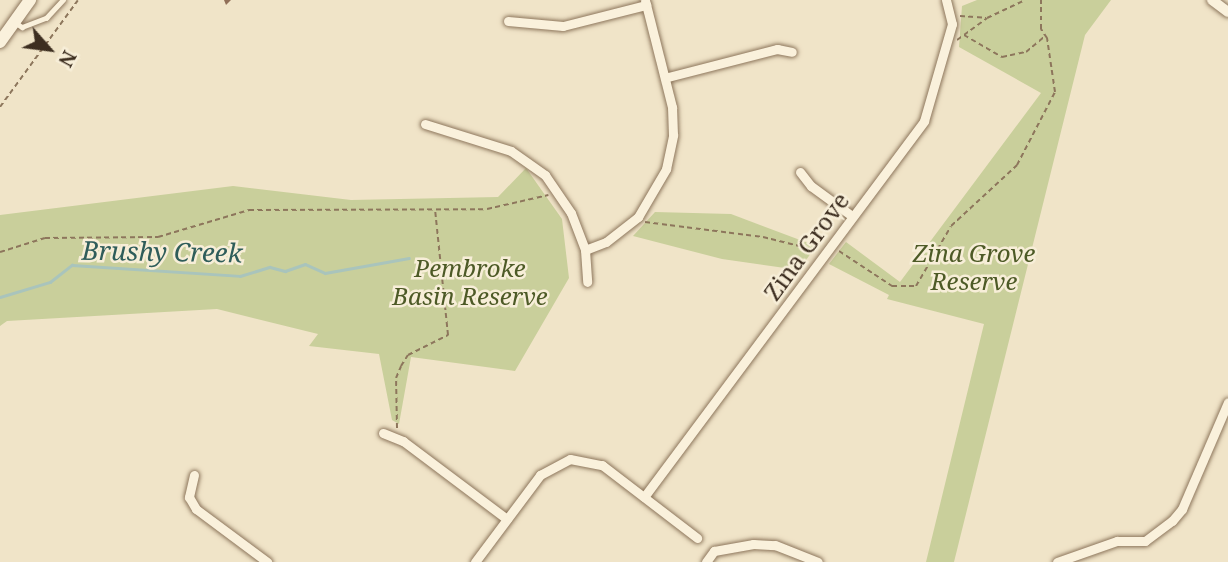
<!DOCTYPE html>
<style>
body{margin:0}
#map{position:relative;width:1228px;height:562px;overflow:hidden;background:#f0e4c8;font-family:"Noto Serif",serif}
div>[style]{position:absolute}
.green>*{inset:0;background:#c9cf9b}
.stream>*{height:2.5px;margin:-1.25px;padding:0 1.25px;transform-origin:1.25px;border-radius:1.25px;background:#a9c4bc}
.path>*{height:2px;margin-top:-1px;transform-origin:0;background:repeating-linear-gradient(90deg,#8d765c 0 5px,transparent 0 8.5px)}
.roads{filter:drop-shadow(0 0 2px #8d765c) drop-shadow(0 0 2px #8d765c)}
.service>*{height:4.5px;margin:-2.25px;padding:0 2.25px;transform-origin:2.25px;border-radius:2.25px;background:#faf1dc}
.minor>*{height:9px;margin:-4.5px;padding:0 4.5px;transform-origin:4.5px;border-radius:4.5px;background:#faf1dc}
.tertiary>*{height:10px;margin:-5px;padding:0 5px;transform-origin:5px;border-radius:5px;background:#faf1dc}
.secondary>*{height:12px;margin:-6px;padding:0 6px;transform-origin:6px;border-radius:6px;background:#faf1dc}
.shaded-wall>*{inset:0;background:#916f58}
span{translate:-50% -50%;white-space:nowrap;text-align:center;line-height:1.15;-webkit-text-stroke:5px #f7eed8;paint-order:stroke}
.street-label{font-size:24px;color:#3d2e20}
.park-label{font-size:24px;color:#4d5a26;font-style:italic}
.water-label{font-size:26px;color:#2f5d5a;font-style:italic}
.north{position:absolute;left:14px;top:14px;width:70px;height:70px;-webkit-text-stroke:5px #f7eed8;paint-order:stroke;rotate:118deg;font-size:19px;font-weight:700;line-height:28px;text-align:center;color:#3d2e20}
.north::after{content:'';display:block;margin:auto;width:24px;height:32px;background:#3d2e20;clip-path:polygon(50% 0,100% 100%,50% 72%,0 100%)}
</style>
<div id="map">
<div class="green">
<i style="clip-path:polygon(977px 0,1111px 0,1085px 35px,954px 562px,926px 562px,984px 324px,887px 299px,889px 295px,829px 264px,846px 242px,900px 282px,1041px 93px,959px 47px,962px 6px)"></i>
<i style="clip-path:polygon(526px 168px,562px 219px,569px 278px,515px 371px,411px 357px,399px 424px,392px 420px,379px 354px,309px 346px,318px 334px,217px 309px,7px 321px,0 326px,0 215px,233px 186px,351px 200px,498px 197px)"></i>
<i style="clip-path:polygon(655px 212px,731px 214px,816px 246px,799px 270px,722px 259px,633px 236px)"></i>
</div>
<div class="stream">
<i style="left:0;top:297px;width:52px;rotate:-16.7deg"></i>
<i style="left:50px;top:282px;width:28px;rotate:-38deg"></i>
<i style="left:72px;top:265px;width:168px;rotate:3.7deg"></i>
<i style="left:240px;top:276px;width:31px;rotate:-17deg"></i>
<i style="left:270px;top:267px;width:16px;rotate:15deg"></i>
<i style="left:285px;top:271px;width:21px;rotate:-19deg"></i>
<i style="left:305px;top:264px;width:22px;rotate:24deg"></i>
<i style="left:325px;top:273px;width:85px;rotate:-10.1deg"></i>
</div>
<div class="path">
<i style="left:960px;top:16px;width:26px;rotate:4deg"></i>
<i style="left:964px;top:35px;width:44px;rotate:30.1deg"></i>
<i style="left:1002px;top:57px;width:25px;rotate:-12deg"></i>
<i style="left:1026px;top:52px;width:25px;rotate:-40deg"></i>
<i style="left:957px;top:40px;width:37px;rotate:-36deg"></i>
<i style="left:987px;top:18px;width:42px;rotate:-25.3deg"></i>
<i style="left:0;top:107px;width:132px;rotate:-53.9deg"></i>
<i style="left:645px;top:222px;width:119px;rotate:7.2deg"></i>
<i style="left:763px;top:237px;width:54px;rotate:14deg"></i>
<i style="left:839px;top:251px;width:64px;rotate:33.4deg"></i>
<i style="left:892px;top:286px;width:24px"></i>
<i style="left:916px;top:286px;width:69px;rotate:-59.7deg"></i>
<i style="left:951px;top:226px;width:90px;rotate:-42.7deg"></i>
<i style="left:1017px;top:165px;width:82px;rotate:-62.5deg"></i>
<i style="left:1055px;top:92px;width:55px;rotate:-98.4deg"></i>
<i style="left:1047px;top:38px;width:11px;rotate:-124deg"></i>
<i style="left:1041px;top:29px;width:29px;rotate:-90deg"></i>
<i style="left:0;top:252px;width:47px;rotate:-17.3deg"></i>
<i style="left:45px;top:238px;width:113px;rotate:-0.5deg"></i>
<i style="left:158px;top:237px;width:95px;rotate:-16.5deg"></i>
<i style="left:249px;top:210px;width:238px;rotate:-0.2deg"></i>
<i style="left:487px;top:209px;width:63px;rotate:-12.9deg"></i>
<i style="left:397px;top:428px;width:50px;rotate:-91.1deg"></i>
<i style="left:396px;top:378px;width:13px;rotate:-67deg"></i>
<i style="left:401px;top:366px;width:13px;rotate:-58deg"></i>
<i style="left:408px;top:355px;width:45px;rotate:-26.6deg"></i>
<i style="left:448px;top:335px;width:126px;rotate:-95.9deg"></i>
</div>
<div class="roads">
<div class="service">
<i style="left:15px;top:22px;width:9px;rotate:36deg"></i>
<i style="left:22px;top:27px;width:26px;rotate:-21deg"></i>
<i style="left:46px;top:18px;width:25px;rotate:-47deg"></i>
</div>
<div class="minor">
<i style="left:508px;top:21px;width:55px;rotate:5.2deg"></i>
<i style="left:563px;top:26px;width:86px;rotate:-14.2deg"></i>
<i style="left:668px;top:77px;width:113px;rotate:-14.4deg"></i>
<i style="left:777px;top:49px;width:15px;rotate:11deg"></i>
<i style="left:425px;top:124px;width:90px;rotate:17.4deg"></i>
<i style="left:511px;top:151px;width:42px;rotate:35.2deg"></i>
<i style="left:545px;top:175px;width:46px;rotate:55.6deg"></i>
<i style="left:571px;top:213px;width:40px;rotate:69deg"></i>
<i style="left:585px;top:250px;width:32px;rotate:86deg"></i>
<i style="left:800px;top:172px;width:18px;rotate:52deg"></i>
<i style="left:811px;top:186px;width:51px;rotate:36.2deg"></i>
<i style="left:585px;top:250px;width:22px;rotate:-21deg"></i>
<i style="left:606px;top:242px;width:41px;rotate:-38deg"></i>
<i style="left:638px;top:217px;width:56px;rotate:-59.7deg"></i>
<i style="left:666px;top:169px;width:35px;rotate:-78deg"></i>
<i style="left:673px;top:135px;width:28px;rotate:-92deg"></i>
<i style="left:672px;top:107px;width:110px;rotate:-104.2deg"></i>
<i style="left:383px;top:433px;width:22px;rotate:22deg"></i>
<i style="left:403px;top:441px;width:130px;rotate:36.9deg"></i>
<i style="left:194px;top:475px;width:23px;rotate:103deg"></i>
<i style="left:189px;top:497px;width:14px;rotate:60deg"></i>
<i style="left:196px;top:509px;width:89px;rotate:36.7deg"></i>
<i style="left:644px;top:497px;width:469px;rotate:-53.3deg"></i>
<i style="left:924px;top:121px;width:101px;rotate:-73.9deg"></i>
<i style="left:952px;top:24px;width:25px;rotate:-104deg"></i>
<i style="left:475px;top:562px;width:109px;rotate:-53.2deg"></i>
<i style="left:540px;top:475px;width:34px;rotate:-28deg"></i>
<i style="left:570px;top:459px;width:33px;rotate:11deg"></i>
<i style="left:602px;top:465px;width:120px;rotate:37.5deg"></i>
<i style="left:706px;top:562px;width:14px;rotate:-54deg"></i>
<i style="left:714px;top:551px;width:40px;rotate:-10deg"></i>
<i style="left:753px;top:544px;width:22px;rotate:3deg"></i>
<i style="left:775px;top:545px;width:46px;rotate:21.6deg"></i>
<i style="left:1057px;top:562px;width:64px;rotate:-19.3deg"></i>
<i style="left:1117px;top:541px;width:28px"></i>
<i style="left:1145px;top:541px;width:34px;rotate:-37deg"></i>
<i style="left:1172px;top:521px;width:16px;rotate:-50deg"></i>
<i style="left:1182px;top:509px;width:116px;rotate:-66.7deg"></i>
</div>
<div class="tertiary">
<i style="left:1212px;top:0;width:20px;rotate:37deg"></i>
</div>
<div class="secondary">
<i style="left:0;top:42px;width:52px;rotate:-54.5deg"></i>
</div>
</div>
<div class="shaded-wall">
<i style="clip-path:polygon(224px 0,231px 0,226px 5px)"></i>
</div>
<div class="street-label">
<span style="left:806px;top:246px;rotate:-54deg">Zina Grove</span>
</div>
<div class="park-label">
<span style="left:974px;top:267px">Zina Grove<br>Reserve</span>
<span style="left:470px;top:282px">Pembroke<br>Basin Reserve</span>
</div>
<div class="water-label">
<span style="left:162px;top:252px;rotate:1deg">Brushy Creek</span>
</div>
<div class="north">N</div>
</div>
